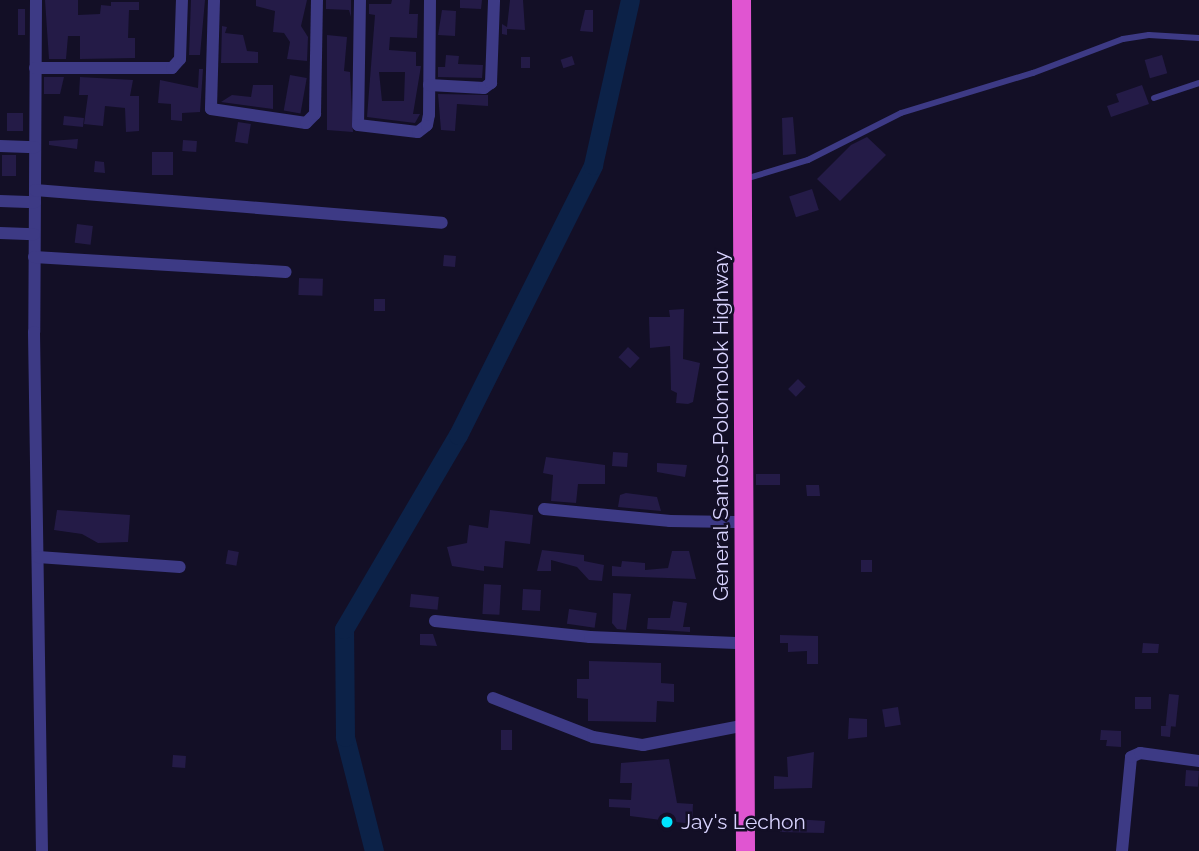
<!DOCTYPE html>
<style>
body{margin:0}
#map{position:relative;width:1199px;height:851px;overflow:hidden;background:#130f26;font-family:Raleway,sans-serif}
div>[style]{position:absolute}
.river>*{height:19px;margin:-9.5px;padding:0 9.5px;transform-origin:9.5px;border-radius:9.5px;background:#0c2248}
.building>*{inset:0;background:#241b47;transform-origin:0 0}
.service>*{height:6px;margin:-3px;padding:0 3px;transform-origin:3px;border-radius:3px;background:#3d3a85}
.minor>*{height:12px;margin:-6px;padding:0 6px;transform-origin:6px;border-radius:6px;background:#3d3a85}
.trunk>*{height:19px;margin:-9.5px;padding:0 9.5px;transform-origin:9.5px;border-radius:9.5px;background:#e055d1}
.dots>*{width:19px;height:19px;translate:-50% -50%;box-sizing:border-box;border:4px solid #130f26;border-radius:50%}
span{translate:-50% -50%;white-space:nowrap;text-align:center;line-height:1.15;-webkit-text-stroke:5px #130f26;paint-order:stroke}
.street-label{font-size:21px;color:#d9d4ff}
.poi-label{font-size:21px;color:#d9d4ff}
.left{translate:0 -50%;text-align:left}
</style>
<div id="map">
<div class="river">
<i style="left:374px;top:851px;width:118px;rotate:-104.3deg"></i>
<i style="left:345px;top:737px;width:108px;rotate:-90.5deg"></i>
<i style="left:344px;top:629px;width:225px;rotate:-59.6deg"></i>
<i style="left:458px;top:435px;width:302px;rotate:-63.4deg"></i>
<i style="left:593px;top:165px;width:169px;rotate:-77.4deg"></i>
</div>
<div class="building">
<i style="clip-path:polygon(45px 0,78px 0,78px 15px,100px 14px,101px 5px,111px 6px,111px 2px,139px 2px,139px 10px,129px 10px,128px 38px,135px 38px,135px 58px,80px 59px,80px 36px,68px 36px,66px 59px,49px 59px)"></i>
<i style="clip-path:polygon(191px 0,205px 0,200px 55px,189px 55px)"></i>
<i style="clip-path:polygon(256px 0,307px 0,301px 26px,308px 37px,307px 61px,287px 59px,290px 42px,284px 33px,273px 32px,275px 11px,256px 6px)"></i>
<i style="clip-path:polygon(326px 0,351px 0,351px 17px,349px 10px,326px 9px)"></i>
<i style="clip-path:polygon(evenodd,392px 0,410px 0,409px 14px,418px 14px,417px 38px,390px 37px,389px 50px,416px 52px,416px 66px,421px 66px,413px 114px,420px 114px,415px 123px,367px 117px,375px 15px,369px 14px,369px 4px,391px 4px,392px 0,379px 72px,405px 72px,404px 101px,382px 101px,379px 72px)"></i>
<i style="clip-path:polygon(460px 0,482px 0,481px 9px,460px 8px)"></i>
<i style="clip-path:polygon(510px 0,523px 0,525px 30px,507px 29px,507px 35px,502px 34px,502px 24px,507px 27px)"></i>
<i style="left:18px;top:9px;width:7px;height:26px"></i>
<i style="clip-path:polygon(442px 10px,456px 11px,455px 36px,438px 35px)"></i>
<i style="clip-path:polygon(585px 10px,593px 10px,593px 32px,580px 31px)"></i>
<i style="clip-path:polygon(222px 26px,227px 27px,225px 33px,243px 35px,247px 51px,258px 52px,258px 63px,221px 63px)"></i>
<i style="clip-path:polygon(327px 35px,347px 37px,344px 71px,350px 72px,353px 132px,327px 130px)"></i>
<i style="clip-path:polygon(446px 55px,459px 56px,458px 64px,483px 65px,482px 78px,438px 77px,438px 67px,445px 67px)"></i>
<i style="left:1162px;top:55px;width:19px;height:18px;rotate:74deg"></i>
<i style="left:572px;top:56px;width:9px;height:12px;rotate:72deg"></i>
<i style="left:521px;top:57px;width:9px;height:11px"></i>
<i style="clip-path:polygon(199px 69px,203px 69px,200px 112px,182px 113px,182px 121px,171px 120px,171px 104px,158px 103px,160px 80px,198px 88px)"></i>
<i style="left:290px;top:75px;width:17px;height:36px;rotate:10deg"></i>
<i style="clip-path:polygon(44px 77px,64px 77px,60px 94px,44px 94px)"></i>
<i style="clip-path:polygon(80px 77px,133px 80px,130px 96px,139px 96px,139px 131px,126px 132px,125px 108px,105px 106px,103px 126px,84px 124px,88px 95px,79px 95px)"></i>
<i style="clip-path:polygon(253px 85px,273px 85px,273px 109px,221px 102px,232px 95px,251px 97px)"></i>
<i style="clip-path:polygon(1142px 85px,1149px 104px,1111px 117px,1107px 106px,1119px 102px,1116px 94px)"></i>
<i style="clip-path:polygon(438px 94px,488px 95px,488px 106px,457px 104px,455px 131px,441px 130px)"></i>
<i style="left:7px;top:113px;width:16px;height:18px"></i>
<i style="left:64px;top:116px;width:20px;height:9px;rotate:6deg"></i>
<i style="clip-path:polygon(793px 117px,796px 154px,783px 155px,782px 118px)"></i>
<i style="left:238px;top:122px;width:13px;height:20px;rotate:9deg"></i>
<i style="clip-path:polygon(867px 137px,886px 155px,840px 201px,817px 179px,851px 145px)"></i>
<i style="clip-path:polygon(78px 139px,77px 149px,49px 145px,49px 141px)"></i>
<i style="left:183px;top:140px;width:14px;height:11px;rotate:4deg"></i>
<i style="left:152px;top:152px;width:21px;height:23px"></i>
<i style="left:2px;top:155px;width:14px;height:21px"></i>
<i style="clip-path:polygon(95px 161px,104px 162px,105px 173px,94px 172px)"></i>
<i style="left:812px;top:189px;width:22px;height:24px;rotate:72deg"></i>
<i style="left:77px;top:224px;width:16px;height:19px;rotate:7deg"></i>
<i style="left:444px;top:255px;width:12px;height:11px;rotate:5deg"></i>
<i style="left:299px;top:278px;width:24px;height:17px;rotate:2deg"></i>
<i style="left:385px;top:299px;width:12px;height:11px;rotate:90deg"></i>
<i style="clip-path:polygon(684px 309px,683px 359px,700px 363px,693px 402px,688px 404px,676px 403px,677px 393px,671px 390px,670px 346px,650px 348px,649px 317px,670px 317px,669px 310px)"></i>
<i style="left:628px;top:347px;width:16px;height:14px;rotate:43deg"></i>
<i style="left:798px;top:379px;width:11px;height:14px;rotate:45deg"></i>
<i style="left:613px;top:452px;width:15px;height:14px;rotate:4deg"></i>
<i style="clip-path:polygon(546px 457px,605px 465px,605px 484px,578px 484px,576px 503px,551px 501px,553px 475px,543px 473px)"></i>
<i style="clip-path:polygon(657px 463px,687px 465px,685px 477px,657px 472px)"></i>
<i style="left:756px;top:474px;width:24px;height:11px"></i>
<i style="clip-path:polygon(806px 485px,819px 485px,820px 496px,807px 496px)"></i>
<i style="clip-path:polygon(626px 493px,657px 497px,661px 511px,618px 507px,620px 495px)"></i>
<i style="clip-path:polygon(57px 510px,130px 515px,128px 542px,98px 543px,82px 534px,54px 530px)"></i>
<i style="clip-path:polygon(490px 510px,533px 515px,530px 544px,505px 541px,503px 568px,484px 566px,484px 571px,452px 566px,447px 547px,467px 543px,469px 525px,488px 528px)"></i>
<i style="left:228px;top:550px;width:11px;height:14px;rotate:10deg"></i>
<i style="clip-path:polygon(542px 550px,584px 555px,584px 561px,604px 565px,602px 581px,589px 580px,577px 567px,551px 560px,551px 571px,537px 571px)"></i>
<i style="clip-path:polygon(672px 551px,689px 551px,696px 579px,612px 576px,612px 566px,621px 567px,622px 561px,645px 563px,645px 570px,668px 568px)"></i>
<i style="left:861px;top:560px;width:11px;height:12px"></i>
<i style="left:484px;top:584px;width:17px;height:30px;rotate:3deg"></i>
<i style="left:523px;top:589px;width:18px;height:21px;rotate:3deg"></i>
<i style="clip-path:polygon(613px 593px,631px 594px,626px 630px,617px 629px,612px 623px)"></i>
<i style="left:411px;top:594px;width:28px;height:13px;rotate:6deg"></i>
<i style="clip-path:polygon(673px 601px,687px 603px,683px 627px,690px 627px,690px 632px,647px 629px,648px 618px,670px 618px)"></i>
<i style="left:569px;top:609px;width:28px;height:15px;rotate:8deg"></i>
<i style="clip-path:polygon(420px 634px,433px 634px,437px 646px,420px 645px)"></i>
<i style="clip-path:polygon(780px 635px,818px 636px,818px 664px,807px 664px,807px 651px,788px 652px,788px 643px,780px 643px)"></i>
<i style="clip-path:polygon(1143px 643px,1159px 644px,1158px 653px,1142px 653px)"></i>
<i style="clip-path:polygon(589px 661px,661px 663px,661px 683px,674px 684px,674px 702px,657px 701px,656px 722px,588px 721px,588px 699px,577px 698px,577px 679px,589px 679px)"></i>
<i style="left:1169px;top:694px;width:10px;height:32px;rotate:6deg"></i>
<i style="left:1135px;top:697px;width:16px;height:12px"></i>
<i style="left:898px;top:707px;width:18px;height:16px;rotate:81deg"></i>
<i style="clip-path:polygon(849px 718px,867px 719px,867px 737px,848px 739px)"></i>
<i style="clip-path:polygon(1161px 726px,1171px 726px,1170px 737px,1161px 736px)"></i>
<i style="left:501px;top:730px;width:11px;height:20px"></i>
<i style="clip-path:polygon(1101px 730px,1121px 731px,1121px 747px,1106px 746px,1107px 740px,1100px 740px)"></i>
<i style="clip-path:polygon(814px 752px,812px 788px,774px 789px,774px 776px,788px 777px,787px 757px)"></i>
<i style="left:173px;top:755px;width:13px;height:12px;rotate:4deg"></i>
<i style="clip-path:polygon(669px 759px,677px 803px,693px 804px,692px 824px,630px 816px,630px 808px,609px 807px,609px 799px,631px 800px,632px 783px,620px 783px,621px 763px)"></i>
<i style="left:1186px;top:770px;width:13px;height:16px;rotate:4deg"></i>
<i style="clip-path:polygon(780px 818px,825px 821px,824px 833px,780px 832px)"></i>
</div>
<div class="service">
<i style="left:1154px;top:98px;width:47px;rotate:-18.4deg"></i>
<i style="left:745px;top:179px;width:66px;rotate:-16.8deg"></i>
<i style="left:808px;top:160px;width:104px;rotate:-26.8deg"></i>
<i style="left:901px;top:113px;width:138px;rotate:-16.9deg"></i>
<i style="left:1033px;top:73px;width:96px;rotate:-20.7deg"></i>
<i style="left:1123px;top:39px;width:26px;rotate:-9deg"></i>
<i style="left:1149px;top:35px;width:50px;rotate:3.4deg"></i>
</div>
<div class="minor">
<i style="left:36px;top:0;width:332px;rotate:90.3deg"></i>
<i style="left:34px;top:332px;width:519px;rotate:89.12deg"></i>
<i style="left:214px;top:0;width:109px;rotate:91.6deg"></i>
<i style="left:211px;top:109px;width:96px;rotate:8.4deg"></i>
<i style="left:306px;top:123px;width:13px;rotate:-45deg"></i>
<i style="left:315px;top:114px;width:114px;rotate:-89deg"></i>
<i style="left:360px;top:0;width:125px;rotate:90.9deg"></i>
<i style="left:358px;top:125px;width:60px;rotate:6.7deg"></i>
<i style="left:418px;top:132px;width:11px;rotate:-38deg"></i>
<i style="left:427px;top:125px;width:10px;rotate:-79deg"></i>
<i style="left:429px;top:115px;width:115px;rotate:-89.5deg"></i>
<i style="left:35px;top:68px;width:137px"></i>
<i style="left:172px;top:68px;width:12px;rotate:-48deg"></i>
<i style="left:180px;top:59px;width:59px;rotate:-88.1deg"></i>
<i style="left:429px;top:85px;width:55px;rotate:3.1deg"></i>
<i style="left:484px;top:88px;width:9px;rotate:-36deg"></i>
<i style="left:491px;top:83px;width:83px;rotate:-87.9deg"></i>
<i style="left:0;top:146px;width:35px;rotate:2deg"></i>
<i style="left:35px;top:190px;width:408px;rotate:4.6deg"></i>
<i style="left:0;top:201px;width:35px;rotate:2deg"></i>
<i style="left:0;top:233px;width:34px;rotate:2deg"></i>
<i style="left:34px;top:257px;width:252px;rotate:3.4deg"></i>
<i style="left:544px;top:509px;width:127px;rotate:5.4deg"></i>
<i style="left:670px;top:521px;width:65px;rotate:0.9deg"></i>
<i style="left:38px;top:557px;width:142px;rotate:4deg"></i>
<i style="left:435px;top:621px;width:156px;rotate:5.9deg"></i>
<i style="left:590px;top:637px;width:146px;rotate:2.4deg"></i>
<i style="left:493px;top:698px;width:107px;rotate:21.3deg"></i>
<i style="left:593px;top:737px;width:51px;rotate:9.1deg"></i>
<i style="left:643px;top:745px;width:95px;rotate:-11deg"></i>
<i style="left:1122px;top:851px;width:94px;rotate:-84.5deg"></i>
<i style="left:1131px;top:757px;width:10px;rotate:-24deg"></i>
<i style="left:1140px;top:753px;width:60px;rotate:7.7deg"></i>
</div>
<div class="trunk">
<i style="left:741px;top:0;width:851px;rotate:89.73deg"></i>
</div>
<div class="dots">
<i style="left:667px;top:822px;background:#00e5ff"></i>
</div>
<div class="street-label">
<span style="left:721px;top:426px;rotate:-90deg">General Santos-Polomolok Highway</span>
</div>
<div class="poi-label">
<span class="left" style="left:681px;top:822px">Jay's Lechon</span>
</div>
</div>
